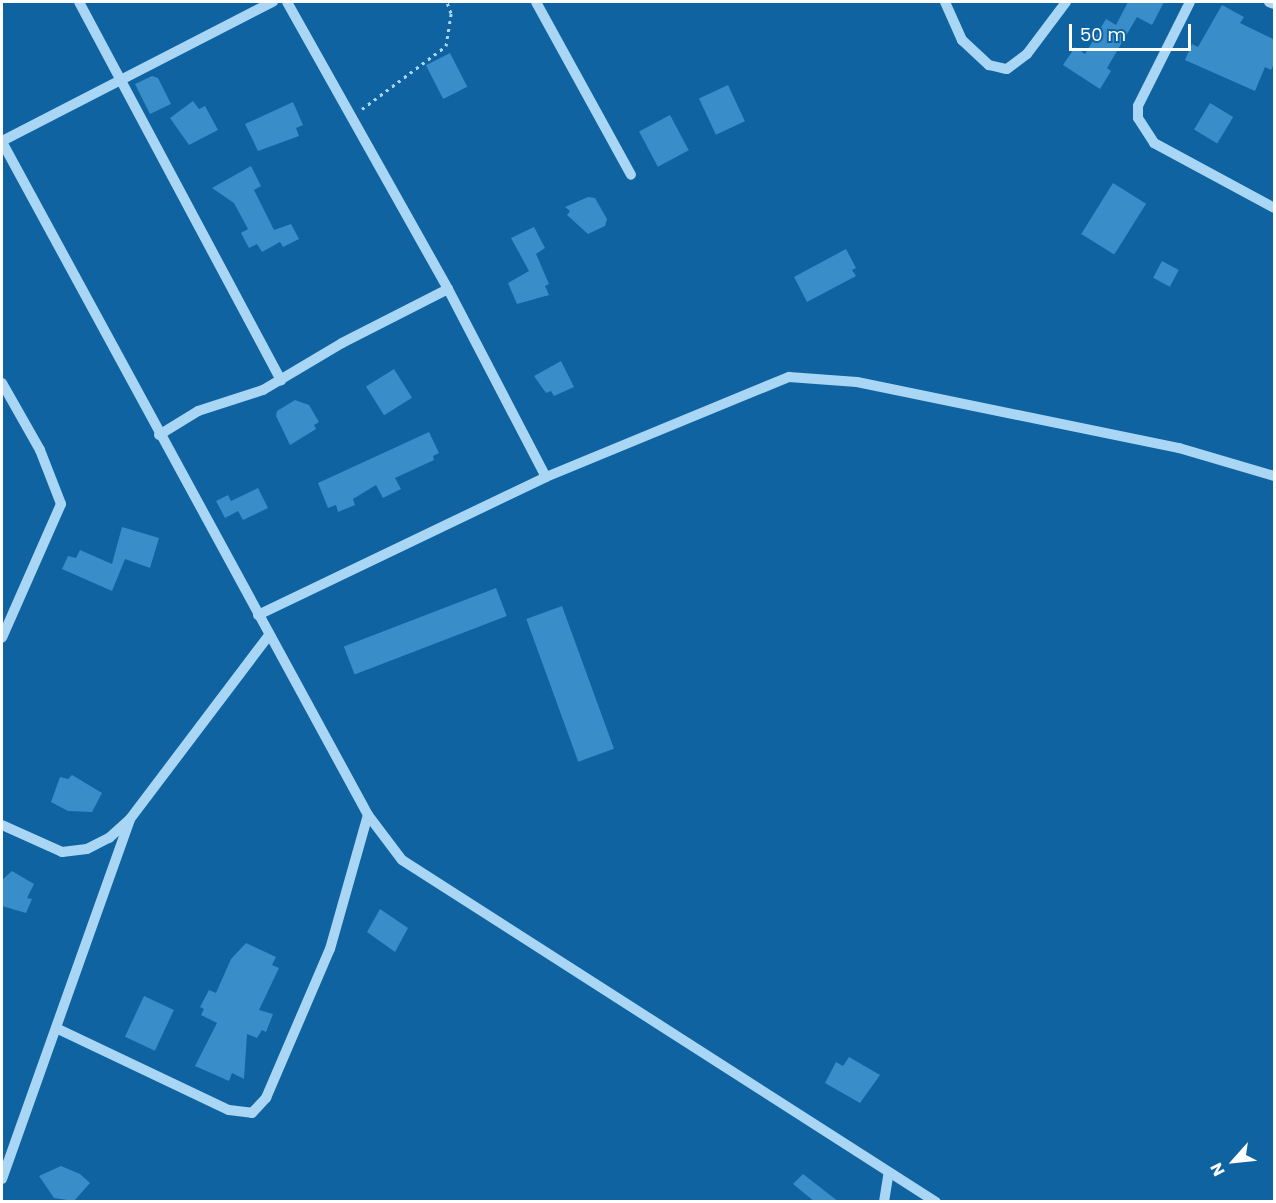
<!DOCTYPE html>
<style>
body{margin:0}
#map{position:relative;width:1276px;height:1203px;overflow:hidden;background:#1063a1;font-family:Poppins,sans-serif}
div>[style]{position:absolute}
.building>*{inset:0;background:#398dc8;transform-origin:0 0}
.path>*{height:3px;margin-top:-1.5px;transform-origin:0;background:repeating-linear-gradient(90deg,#a9d6f5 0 3px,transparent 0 7.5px)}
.minor>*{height:10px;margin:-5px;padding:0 5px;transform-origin:5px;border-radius:5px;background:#a9d6f5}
span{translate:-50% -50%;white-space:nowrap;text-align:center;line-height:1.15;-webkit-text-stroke:5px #1063a1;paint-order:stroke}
.frame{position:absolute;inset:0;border:3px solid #fff;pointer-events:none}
.north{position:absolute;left:1204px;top:1131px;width:60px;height:60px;-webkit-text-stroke:4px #1063a1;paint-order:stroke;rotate:243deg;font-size:16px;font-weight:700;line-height:24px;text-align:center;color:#fff}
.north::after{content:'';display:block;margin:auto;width:21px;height:27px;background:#fff;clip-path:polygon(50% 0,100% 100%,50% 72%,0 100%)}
.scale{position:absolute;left:1069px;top:24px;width:122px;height:27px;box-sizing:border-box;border:3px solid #fff;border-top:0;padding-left:8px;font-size:18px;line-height:21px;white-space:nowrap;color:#fff;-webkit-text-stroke:4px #1063a1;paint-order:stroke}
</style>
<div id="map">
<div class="building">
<i style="clip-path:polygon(1128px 2px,1164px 2px,1152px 25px,1137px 17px,1107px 68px,1111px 71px,1100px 89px,1063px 65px,1075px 47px,1085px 54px,1106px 19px,1116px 25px)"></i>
<i style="clip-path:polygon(1222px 5px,1244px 17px,1240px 23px,1275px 40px,1275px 62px,1271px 70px,1265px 67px,1255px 91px,1185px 60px,1192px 44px,1198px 47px)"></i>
<i style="left:450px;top:53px;width:38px;height:27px;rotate:63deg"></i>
<i style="clip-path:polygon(152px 76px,158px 78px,171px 104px,150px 114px,135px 84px)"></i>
<i style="left:728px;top:85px;width:40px;height:32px;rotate:65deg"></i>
<i style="clip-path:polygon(193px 101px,199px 109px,205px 106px,218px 130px,189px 145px,170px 118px)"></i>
<i style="clip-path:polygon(293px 102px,303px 125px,296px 128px,299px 136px,258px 151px,245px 124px)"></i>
<i style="left:1210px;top:103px;width:27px;height:31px;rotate:31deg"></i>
<i style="left:670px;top:115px;width:40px;height:35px;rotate:62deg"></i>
<i style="clip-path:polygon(251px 166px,261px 186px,254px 190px,274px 230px,291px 224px,299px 239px,283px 247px,280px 242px,262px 252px,257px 244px,249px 248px,241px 233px,248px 229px,234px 203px,212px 188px)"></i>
<i style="left:1113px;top:183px;width:39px;height:60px;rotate:32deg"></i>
<i style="clip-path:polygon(588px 197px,595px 198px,607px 219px,605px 226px,588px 234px,567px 215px,570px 211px,565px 207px)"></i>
<i style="clip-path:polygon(534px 227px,545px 248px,536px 254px,549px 284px,545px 286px,549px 295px,517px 304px,508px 283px,529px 271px,511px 238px)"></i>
<i style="clip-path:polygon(846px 249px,856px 268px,852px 270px,856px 276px,807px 302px,794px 277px)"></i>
<i style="left:1162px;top:261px;width:19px;height:19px;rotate:28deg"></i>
<i style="clip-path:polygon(561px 361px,574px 387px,554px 396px,551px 391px,546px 393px,534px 376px)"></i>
<i style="left:394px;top:369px;width:34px;height:33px;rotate:58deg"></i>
<i style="clip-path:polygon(295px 400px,309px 405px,319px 422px,314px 425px,316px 429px,290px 445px,276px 416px,277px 411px)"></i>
<i style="clip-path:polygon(429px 432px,439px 453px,433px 456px,434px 460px,395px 478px,401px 489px,383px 498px,376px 485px,353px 499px,355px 505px,338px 512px,336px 505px,328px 508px,318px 483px)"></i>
<i style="clip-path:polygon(258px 488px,268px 508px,243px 520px,238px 511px,225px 518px,216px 501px,228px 495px,231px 501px)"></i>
<i style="clip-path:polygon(122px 527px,159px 538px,150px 568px,125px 559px,112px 591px,62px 569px,68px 556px,76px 558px,80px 550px,112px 564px)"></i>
<i style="left:496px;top:588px;width:30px;height:163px;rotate:69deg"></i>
<i style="left:562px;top:606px;width:152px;height:38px;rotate:70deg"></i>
<i style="clip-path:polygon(72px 775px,102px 793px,92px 812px,68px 811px,51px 802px,60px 777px,68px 779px)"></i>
<i style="clip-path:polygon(12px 871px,34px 884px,27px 898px,32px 899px,26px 913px,2px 906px,2px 880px)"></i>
<i style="clip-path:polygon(380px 909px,408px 928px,395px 952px,367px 932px)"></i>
<i style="clip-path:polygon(246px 943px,276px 957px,272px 965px,279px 968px,259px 1010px,273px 1014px,266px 1032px,262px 1030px,257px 1038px,247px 1034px,244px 1079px,232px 1073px,229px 1081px,195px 1066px,217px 1023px,201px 1015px,204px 1009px,200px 1007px,209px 990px,216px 993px,231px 959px)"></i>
<i style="left:144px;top:996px;width:33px;height:45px;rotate:25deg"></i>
<i style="clip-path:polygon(849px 1057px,880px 1075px,860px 1103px,825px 1083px,836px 1062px,843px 1066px)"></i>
<i style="clip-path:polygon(61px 1166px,80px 1174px,90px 1183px,74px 1201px,54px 1198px,39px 1176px)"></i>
<i style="clip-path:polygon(803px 1174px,839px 1202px,815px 1202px,793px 1184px)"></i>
</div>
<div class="path">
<i style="left:362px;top:109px;width:105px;rotate:-36.9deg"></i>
<i style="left:446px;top:46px;width:33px;rotate:-81deg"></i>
<i style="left:451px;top:13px;width:12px;rotate:-110deg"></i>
</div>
<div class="minor">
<i style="left:79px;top:2px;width:429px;rotate:61.9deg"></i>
<i style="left:287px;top:2px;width:329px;rotate:60.7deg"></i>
<i style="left:448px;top:289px;width:212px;rotate:62.5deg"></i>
<i style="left:536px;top:2px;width:197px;rotate:61.2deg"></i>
<i style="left:945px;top:2px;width:42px;rotate:65.9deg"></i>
<i style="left:962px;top:40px;width:37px;rotate:43deg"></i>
<i style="left:989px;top:65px;width:18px;rotate:13deg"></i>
<i style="left:1007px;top:69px;width:25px;rotate:-37deg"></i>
<i style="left:1027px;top:54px;width:65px;rotate:-53.1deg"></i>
<i style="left:1190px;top:2px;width:116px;rotate:116.6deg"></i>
<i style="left:1138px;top:106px;width:12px;rotate:90deg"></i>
<i style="left:1138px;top:118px;width:30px;rotate:57deg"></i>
<i style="left:1154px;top:143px;width:136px;rotate:28.4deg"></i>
<i style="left:1269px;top:2px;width:5px;rotate:22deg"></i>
<i style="left:2px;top:141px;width:305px;rotate:-27.2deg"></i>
<i style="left:2px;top:142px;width:766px;rotate:61.46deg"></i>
<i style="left:368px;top:815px;width:56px;rotate:52.9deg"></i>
<i style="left:402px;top:860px;width:634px;rotate:32.64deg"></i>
<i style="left:2px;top:383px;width:77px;rotate:60.4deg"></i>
<i style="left:40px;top:450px;width:58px;rotate:68.7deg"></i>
<i style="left:61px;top:504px;width:146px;rotate:113.8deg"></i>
<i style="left:159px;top:435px;width:46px;rotate:-31.6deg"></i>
<i style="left:198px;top:411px;width:68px;rotate:-17.9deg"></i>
<i style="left:263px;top:390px;width:92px;rotate:-30.7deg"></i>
<i style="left:342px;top:343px;width:119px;rotate:-27deg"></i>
<i style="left:258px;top:615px;width:319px;rotate:-25.6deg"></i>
<i style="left:546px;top:477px;width:263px;rotate:-22.4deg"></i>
<i style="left:789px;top:377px;width:68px;rotate:4.2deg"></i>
<i style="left:857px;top:382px;width:329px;rotate:11.6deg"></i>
<i style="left:1179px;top:448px;width:99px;rotate:16.4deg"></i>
<i style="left:2px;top:825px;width:66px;rotate:24.2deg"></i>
<i style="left:62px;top:852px;width:25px;rotate:-7deg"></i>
<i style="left:87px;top:849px;width:25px;rotate:-27deg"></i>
<i style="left:109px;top:838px;width:28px;rotate:-42deg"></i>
<i style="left:130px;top:819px;width:231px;rotate:-52.9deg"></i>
<i style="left:56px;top:1028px;width:191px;rotate:25.4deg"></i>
<i style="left:229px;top:1110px;width:23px;rotate:7deg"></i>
<i style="left:252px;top:1113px;width:21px;rotate:-47deg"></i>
<i style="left:266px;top:1098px;width:162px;rotate:-66.8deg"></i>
<i style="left:330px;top:949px;width:139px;rotate:-74.2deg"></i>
<i style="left:2px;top:1179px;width:382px;rotate:-70.4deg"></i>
<i style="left:884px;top:1202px;width:30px;rotate:-81deg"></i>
</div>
<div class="frame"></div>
<div class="north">N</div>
<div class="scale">50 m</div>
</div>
